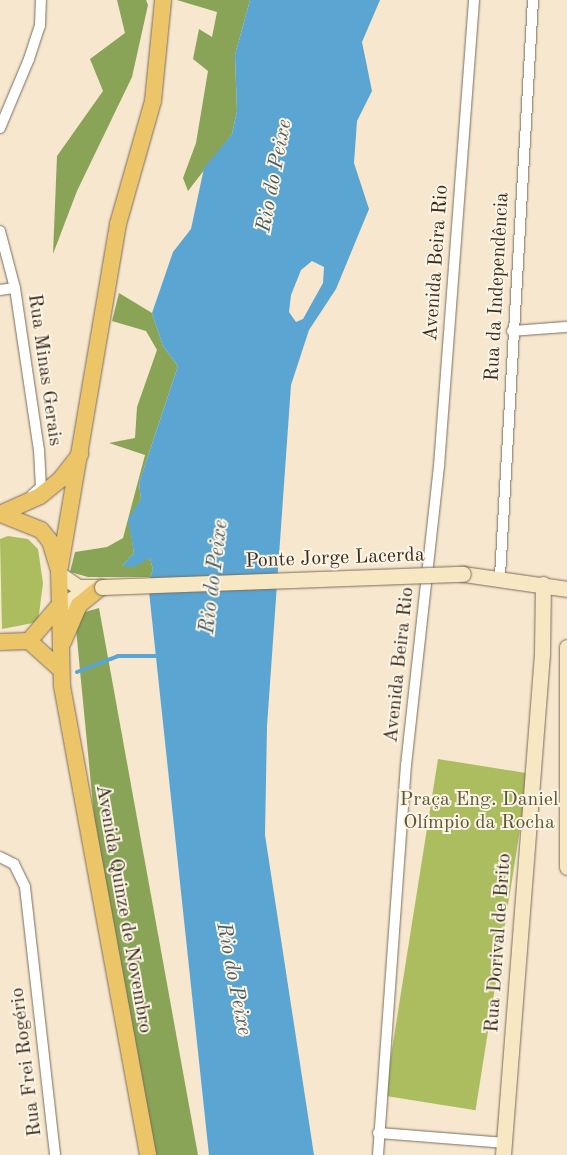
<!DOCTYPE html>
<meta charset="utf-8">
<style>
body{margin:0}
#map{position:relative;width:567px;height:1155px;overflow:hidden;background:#f6e7ce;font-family:"Old Standard TT",serif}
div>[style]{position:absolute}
.green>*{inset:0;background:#acbd60;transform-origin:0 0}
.forest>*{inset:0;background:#89a456}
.water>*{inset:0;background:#5aa5d2}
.stream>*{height:4px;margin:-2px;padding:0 2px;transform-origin:2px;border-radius:2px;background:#5aa5d2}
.roads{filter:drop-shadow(0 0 1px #7c6c5c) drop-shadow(0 0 1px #7c6c5c)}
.street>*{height:10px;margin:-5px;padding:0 5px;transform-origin:5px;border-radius:5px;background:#fff}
.secondary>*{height:15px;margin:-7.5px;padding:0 7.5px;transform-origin:7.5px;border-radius:7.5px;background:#f7e8c3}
.primary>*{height:16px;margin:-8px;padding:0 8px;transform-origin:8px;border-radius:8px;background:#ecc569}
.bridges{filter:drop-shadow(0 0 1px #7c6c5c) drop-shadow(0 0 1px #7c6c5c)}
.secondary-bridge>*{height:15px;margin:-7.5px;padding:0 7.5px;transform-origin:7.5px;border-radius:7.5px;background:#f7e8c3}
span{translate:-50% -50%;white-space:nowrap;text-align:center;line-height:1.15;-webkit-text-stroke:4px #fcf5e5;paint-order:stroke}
.street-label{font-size:20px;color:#3b2a1e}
.park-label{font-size:20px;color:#5d5632}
.water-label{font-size:21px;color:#475b66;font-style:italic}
</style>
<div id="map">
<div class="green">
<i style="clip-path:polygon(8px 536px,28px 539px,38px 549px,43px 583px,38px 622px,2px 629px,0 539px)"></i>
<i style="left:438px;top:759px;width:92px;height:341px;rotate:9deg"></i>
</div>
<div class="forest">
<i style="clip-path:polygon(117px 0,146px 0,148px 5px,132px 77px,77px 191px,53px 254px,57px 156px,103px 91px,90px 59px,125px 33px)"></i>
<i style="clip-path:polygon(177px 0,250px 0,235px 55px,237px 111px,232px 134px,188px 191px,183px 178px,196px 143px,208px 71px,193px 59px,199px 29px,212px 37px,217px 12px)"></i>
<i style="clip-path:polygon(119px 293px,152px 313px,163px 346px,178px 366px,139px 483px,141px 499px,129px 520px,134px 553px,122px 566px,150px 558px,153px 570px,150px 577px,88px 577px,70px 572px,75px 552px,107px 547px,123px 538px,145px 455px,109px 443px,135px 438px,137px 407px,157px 350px,146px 331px,112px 321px)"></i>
<i style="clip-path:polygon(99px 608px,198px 1155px,156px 1155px,95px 826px,76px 629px,85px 612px)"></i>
</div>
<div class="water">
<i style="clip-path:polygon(evenodd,250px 0,380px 0,362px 42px,372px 91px,357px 121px,354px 163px,369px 209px,336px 289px,309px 330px,291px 385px,267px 726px,265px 835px,314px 1155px,209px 1155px,148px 582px,153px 570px,150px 558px,134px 567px,122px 566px,134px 553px,128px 519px,141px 499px,139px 483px,178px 366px,163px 346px,152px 313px,173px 252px,191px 229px,204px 168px,232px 134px,237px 111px,235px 55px,250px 0,312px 261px,324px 267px,323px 283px,303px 319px,296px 322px,289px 312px,291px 295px,301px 270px,312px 261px)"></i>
</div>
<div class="stream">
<i style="left:77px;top:672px;width:44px;rotate:-21.3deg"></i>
<i style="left:118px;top:656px;width:41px"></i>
</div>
<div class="roads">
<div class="street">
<i style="left:0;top:128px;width:75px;rotate:-67.2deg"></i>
<i style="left:29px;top:59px;width:35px;rotate:-72deg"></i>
<i style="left:40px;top:26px;width:26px;rotate:-88deg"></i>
<i style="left:0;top:231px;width:59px;rotate:75.3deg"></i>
<i style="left:15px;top:288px;width:164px;rotate:81.6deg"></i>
<i style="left:39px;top:450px;width:37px;rotate:87deg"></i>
<i style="left:41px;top:487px;width:12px;rotate:138deg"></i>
<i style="left:0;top:290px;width:15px;rotate:-8deg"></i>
<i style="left:512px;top:331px;width:55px;rotate:-4.2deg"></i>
<i style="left:500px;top:576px;width:577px;rotate:-86.72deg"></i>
<i style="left:0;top:857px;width:16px;rotate:27deg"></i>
<i style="left:14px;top:864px;width:25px;rotate:64deg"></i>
<i style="left:25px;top:887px;width:270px;rotate:83.6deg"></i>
<i style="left:378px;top:1133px;width:126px;rotate:4.5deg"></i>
<i style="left:378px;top:1155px;width:391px;rotate:-85.9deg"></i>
<i style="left:406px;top:765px;width:301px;rotate:-83.7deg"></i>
<i style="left:439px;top:466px;width:467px;rotate:-85.7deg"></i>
</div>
<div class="secondary">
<i style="left:59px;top:574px;width:23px;rotate:34deg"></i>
<i style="left:78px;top:587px;width:24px"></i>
<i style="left:463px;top:574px;width:105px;rotate:8.2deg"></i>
<i style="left:57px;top:608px;width:38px;rotate:-32deg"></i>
<i style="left:567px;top:647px;width:220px;rotate:90deg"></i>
<i style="left:503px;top:1155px;width:503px;rotate:-85.55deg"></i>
<i style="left:542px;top:654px;width:70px;rotate:-89.2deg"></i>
</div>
<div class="primary">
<i style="left:0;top:514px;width:44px;rotate:-24.2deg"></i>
<i style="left:40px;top:496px;width:26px;rotate:-39deg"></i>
<i style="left:60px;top:480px;width:33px;rotate:-52deg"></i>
<i style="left:1px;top:514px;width:43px;rotate:21.8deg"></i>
<i style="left:41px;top:530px;width:14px;rotate:51deg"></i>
<i style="left:50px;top:541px;width:30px;rotate:73deg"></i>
<i style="left:59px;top:570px;width:116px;rotate:88.5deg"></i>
<i style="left:62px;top:686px;width:477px;rotate:79.6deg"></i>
<i style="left:60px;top:567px;width:348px;rotate:-80.4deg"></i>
<i style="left:118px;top:224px;width:128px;rotate:-74.1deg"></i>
<i style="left:153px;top:101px;width:101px;rotate:-84.3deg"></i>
<i style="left:29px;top:641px;width:42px;rotate:42.1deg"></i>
<i style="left:0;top:642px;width:29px;rotate:-2deg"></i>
<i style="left:29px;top:641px;width:43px;rotate:-49.7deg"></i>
<i style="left:63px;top:642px;width:40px;rotate:-66.6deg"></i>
<i style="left:79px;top:605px;width:28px;rotate:-39deg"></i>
</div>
</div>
<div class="bridges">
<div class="secondary-bridge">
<i style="left:102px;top:587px;width:361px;rotate:-2.1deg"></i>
</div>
</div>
<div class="street-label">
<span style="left:437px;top:263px;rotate:-86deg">Avenida Beira Rio</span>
<span style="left:498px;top:287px;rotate:-87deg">Rua da Independência</span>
<span style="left:44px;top:370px;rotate:82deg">Rua Minas Gerais</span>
<span style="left:335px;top:559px;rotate:-2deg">Ponte Jorge Lacerda</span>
<span style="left:400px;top:665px;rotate:-84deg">Avenida Beira Rio</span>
<span style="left:123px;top:909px;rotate:80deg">Avenida Quinze de Novembro</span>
<span style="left:499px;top:943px;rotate:-86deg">Rua Dorival de Brito</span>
<span style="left:27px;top:1062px;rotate:-97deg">Rua Frei Rogério</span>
</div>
<div class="park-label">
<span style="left:479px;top:812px">Praça Eng. Daniel<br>Olímpio da Rocha</span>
</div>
<div class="water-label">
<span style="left:275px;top:176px;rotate:-79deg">Rio do Peixe</span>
<span style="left:215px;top:577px;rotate:-83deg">Rio do Peixe</span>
<span style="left:233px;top:979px;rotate:79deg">Rio do Peixe</span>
</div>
</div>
